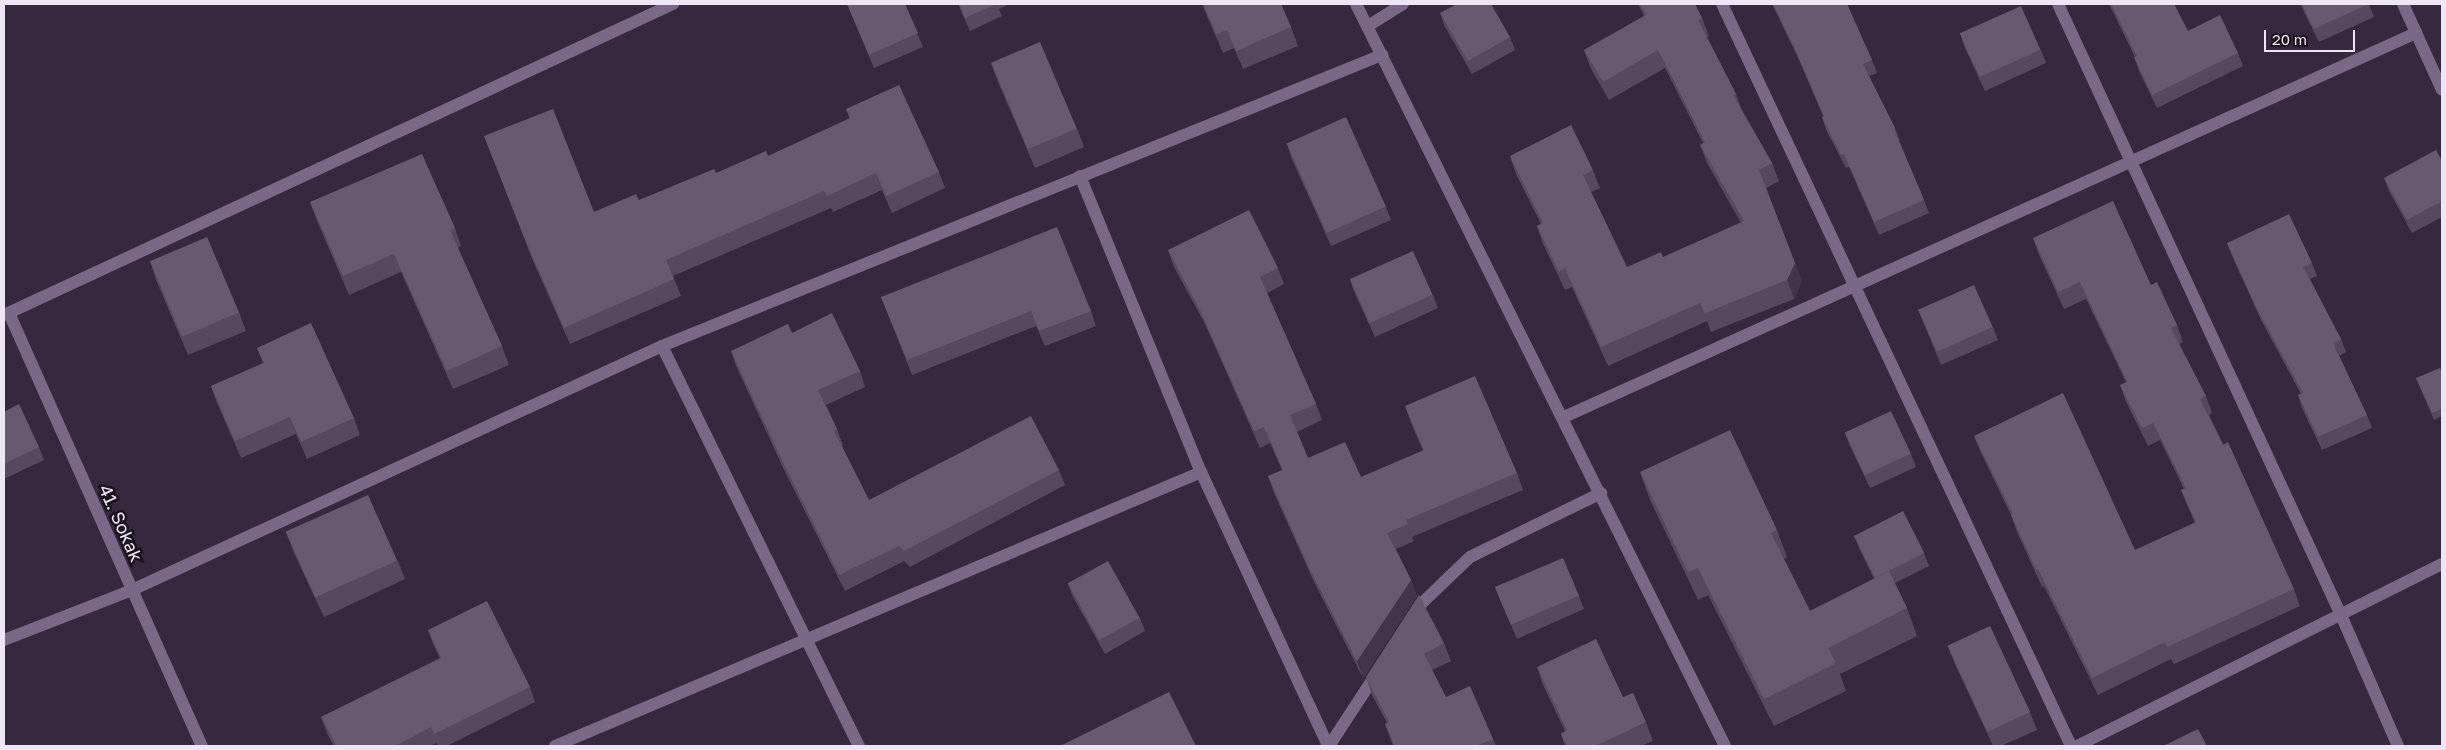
<!DOCTYPE html>
<style>
body{margin:0}
#map{position:relative;width:2446px;height:750px;overflow:hidden;background:#36283e;font-family:"Golos Text",sans-serif}
div>[style]{position:absolute}
.minor>*{height:12px;margin:-6px;padding:0 6px;transform-origin:6px;border-radius:6px;background:#7b6786}
.wall>*{inset:0;background:#56485e}
.shaded-wall>*{inset:0;background:#43344b}
.building>*{inset:0;background:#67596f;transform-origin:0 0}
span{translate:-50% -50%;white-space:nowrap;text-align:center;line-height:1.15;-webkit-text-stroke:5px #1a141e;paint-order:stroke}
.street-label{font-size:18px;color:#efe6f5}
.frame{position:absolute;inset:0;border:5px solid #efe6f5;pointer-events:none}
.scale{position:absolute;left:2264px;top:30px;width:91px;height:22px;box-sizing:border-box;border:2px solid #efe6f5;border-top:0;padding-left:6px;font-size:15px;line-height:18px;white-space:nowrap;color:#efe6f5;-webkit-text-stroke:4px #1a141e;paint-order:stroke}
</style>
<div id="map">
<div class="minor">
<i style="left:1356px;top:4px;width:829px;rotate:63.56deg"></i>
<i style="left:1722px;top:4px;width:820px;rotate:64.81deg"></i>
<i style="left:2058px;top:4px;width:673px;rotate:65.15deg"></i>
<i style="left:2341px;top:615px;width:143px;rotate:66.5deg"></i>
<i style="left:2403px;top:4px;width:94px;rotate:65.6deg"></i>
<i style="left:1368px;top:26px;width:41px;rotate:-32.2deg"></i>
<i style="left:1080px;top:176px;width:320px;rotate:67.8deg"></i>
<i style="left:9px;top:313px;width:474px;rotate:66deg"></i>
<i style="left:4px;top:315px;width:738px;rotate:-24.93deg"></i>
<i style="left:662px;top:346px;width:446px;rotate:63.8deg"></i>
<i style="left:1564px;top:417px;width:935px;rotate:-24.26deg"></i>
<i style="left:1413px;top:616px;width:14px;rotate:-56deg"></i>
<i style="left:1421px;top:604px;width:68px;rotate:-43.8deg"></i>
<i style="left:1470px;top:557px;width:146px;rotate:-26deg"></i>
<i style="left:4px;top:640px;width:137px;rotate:-21.3deg"></i>
<i style="left:132px;top:590px;width:583px;rotate:-24.72deg"></i>
<i style="left:662px;top:346px;width:777px;rotate:-22.01deg"></i>
<i style="left:555px;top:746px;width:702px;rotate:-22.98deg"></i>
<i style="left:1201px;top:472px;width:302px;rotate:65.1deg"></i>
<i style="left:1329px;top:746px;width:90px;rotate:-56.8deg"></i>
<i style="left:2077px;top:746px;width:408px;rotate:-26.5deg"></i>
</div>
<div class="wall">
<i style="clip-path:polygon(847px 4px,905px 4px,923px 47px,874px 68px)"></i>
<i style="clip-path:polygon(958px 4px,1010px 4px,999px 9px,1002px 16px,970px 31px)"></i>
<i style="clip-path:polygon(1202px 4px,1281px 4px,1291px 27px,1298px 46px,1243px 69px,1234px 48px,1223px 53px)"></i>
<i style="clip-path:polygon(1638px 4px,1695px 4px,1702px 18px,1709px 36px,1707px 37px,1736px 94px,1741px 108px,1772px 163px,1779px 181px,1766px 188px,1802px 281px,1794px 299px,1711px 332px,1707px 321px,1608px 366px,1572px 287px,1565px 290px,1543px 244px,1537px 226px,1541px 224px,1516px 174px,1510px 156px,1593px 170px,1600px 188px,1591px 192px,1627px 267px,1663px 257px,1741px 223px,1707px 163px,1700px 145px,1703px 143px,1665px 68px,1609px 100px,1591px 69px,1584px 50px,1644px 16px)"></i>
<i style="clip-path:polygon(1772px 4px,1847px 4px,1872px 60px,1877px 73px,1869px 76px,1895px 128px,1900px 141px,1899px 141px,1924px 200px,1929px 213px,1879px 235px,1849px 167px,1846px 168px,1826px 130px,1822px 117px,1823px 116px,1799px 60px)"></i>
<i style="clip-path:polygon(2109px 4px,2174px 4px,2188px 31px,2238px 53px,2243px 66px,2157px 108px,2139px 71px,2134px 57px,2135px 57px)"></i>
<i style="clip-path:polygon(2300px 4px,2369px 4px,2374px 17px,2319px 42px)"></i>
<i style="clip-path:polygon(1440px 13px,1510px 37px,1515px 50px,1472px 74px,1445px 27px)"></i>
<i style="clip-path:polygon(1960px 33px,2041px 50px,2046px 63px,1985px 91px,1964px 46px)"></i>
<i style="clip-path:polygon(991px 63px,1077px 128px,1084px 147px,1035px 168px,998px 82px)"></i>
<i style="clip-path:polygon(846px 109px,939px 172px,945px 188px,892px 213px,882px 190px,833px 212px,831px 208px,673px 276px,681px 296px,570px 344px,533px 261px,484px 136px,594px 212px,639px 200px,716px 173px,768px 156px,850px 119px)"></i>
<i style="clip-path:polygon(1287px 144px,1386px 207px,1391px 220px,1331px 246px,1291px 157px)"></i>
<i style="clip-path:polygon(2442px 161px,2442px 217px,2412px 233px,2389px 191px,2384px 178px)"></i>
<i style="clip-path:polygon(310px 202px,455px 228px,461px 246px,458px 248px,502px 346px,509px 365px,453px 389px,401px 272px,349px 295px,317px 221px)"></i>
<i style="clip-path:polygon(2033px 238px,2151px 285px,2177px 325px,2183px 342px,2179px 344px,2206px 396px,2212px 413px,2209px 415px,2294px 589px,2300px 606px,2174px 664px,2171px 659px,2098px 695px,2044px 586px,2042px 587px,2017px 532px,2011px 515px,1981px 453px,1974px 436px,2135px 550px,2195px 523px,2188px 507px,2181px 490px,2184px 489px,2160px 440px,2148px 446px,2126px 402px,2120px 385px,2126px 382px,2086px 299px,2064px 309px,2039px 255px)"></i>
<i style="clip-path:polygon(2227px 243px,2312px 263px,2317px 276px,2310px 279px,2341px 339px,2346px 352px,2339px 356px,2367px 415px,2372px 428px,2322px 450px,2302px 408px,2298px 395px,2301px 394px,2261px 320px,2232px 256px)"></i>
<i style="clip-path:polygon(1168px 250px,1278px 268px,1284px 284px,1267px 293px,1316px 404px,1322px 420px,1297px 432px,1308px 458px,1361px 477px,1423px 451px,1411px 423px,1405px 406px,1517px 473px,1523px 490px,1412px 537px,1414px 541px,1396px 549px,1411px 580px,1417px 596px,1363px 678px,1315px 584px,1274px 493px,1268px 476px,1282px 470px,1270px 443px,1260px 448px,1205px 324px,1174px 267px)"></i>
<i style="clip-path:polygon(150px 261px,239px 312px,246px 331px,188px 355px,156px 280px)"></i>
<i style="clip-path:polygon(1350px 280px,1433px 295px,1438px 308px,1375px 337px,1355px 294px)"></i>
<i style="clip-path:polygon(881px 297px,1091px 311px,1096px 326px,1045px 346px,1036px 326px,912px 375px)"></i>
<i style="clip-path:polygon(1918px 309px,1993px 327px,1998px 340px,1941px 365px,1923px 322px)"></i>
<i style="clip-path:polygon(792px 333px,860px 371px,865px 387px,826px 405px,837px 429px,843px 445px,842px 446px,869px 500px,1059px 470px,1065px 485px,910px 567px,904px 561px,845px 591px,785px 472px,736px 366px,731px 351px)"></i>
<i style="clip-path:polygon(257px 348px,354px 418px,360px 435px,307px 459px,296px 434px,241px 458px,217px 403px,211px 386px,263px 363px)"></i>
<i style="clip-path:polygon(2442px 373px,2442px 416px,2434px 420px,2416px 378px)"></i>
<i style="clip-path:polygon(4px 412px,39px 447px,44px 460px,4px 479px)"></i>
<i style="clip-path:polygon(1845px 433px,1911px 454px,1916px 467px,1870px 488px,1850px 446px)"></i>
<i style="clip-path:polygon(1640px 472px,1777px 530px,1787px 557px,1784px 559px,1810px 611px,1874px 579px,1859px 548px,1854px 535px,1924px 553px,1929px 566px,1895px 583px,1907px 608px,1917px 636px,1840px 674px,1846px 691px,1774px 726px,1708px 595px,1698px 600px,1650px 500px)"></i>
<i style="clip-path:polygon(286px 532px,398px 561px,405px 579px,324px 617px,293px 551px)"></i>
<i style="clip-path:polygon(1068px 584px,1140px 618px,1145px 631px,1105px 654px,1073px 597px)"></i>
<i style="clip-path:polygon(1495px 587px,1579px 596px,1584px 609px,1517px 639px,1500px 600px)"></i>
<i style="clip-path:polygon(428px 630px,530px 687px,535px 702px,447px 746px,438px 746px,436px 743px,431px 746px,334px 746px,327px 733px,321px 717px,440px 658px,434px 646px)"></i>
<i style="clip-path:polygon(1444px 643px,1451px 661px,1432px 670px,1446px 697px,1493px 739px,1496px 746px,1393px 746px,1385px 724px,1387px 723px,1372px 695px,1366px 677px)"></i>
<i style="clip-path:polygon(1948px 646px,2030px 712px,2037px 730px,2001px 746px,1993px 746px,1955px 664px)"></i>
<i style="clip-path:polygon(1537px 667px,1623px 697px,1646px 722px,1653px 741px,1641px 746px,1565px 746px,1561px 734px,1565px 731px,1543px 685px)"></i>
</div>
<div class="shaded-wall">
<i style="clip-path:polygon(1795px 263px,1802px 281px,1794px 299px,1787px 280px)"></i>
<i style="clip-path:polygon(1411px 580px,1417px 596px,1363px 678px,1357px 661px)"></i>
</div>
<div class="building">
<i style="clip-path:polygon(847px 4px,905px 4px,918px 33px,869px 55px)"></i>
<i style="clip-path:polygon(959px 4px,996px 4px,965px 18px)"></i>
<i style="clip-path:polygon(1203px 4px,1281px 4px,1291px 27px,1236px 51px,1227px 30px,1216px 34px)"></i>
<i style="clip-path:polygon(1457px 4px,1491px 4px,1510px 37px,1468px 61px,1440px 13px)"></i>
<i style="clip-path:polygon(1640px 4px,1695px 4px,1702px 18px,1698px 20px,1736px 94px,1733px 95px,1772px 163px,1759px 170px,1795px 263px,1787px 280px,1705px 313px,1700px 303px,1601px 347px,1565px 268px,1559px 272px,1537px 226px,1543px 223px,1510px 156px,1571px 125px,1593px 170px,1583px 175px,1627px 267px,1661px 252px,1663px 257px,1744px 221px,1700px 145px,1705px 142px,1658px 50px,1603px 82px,1584px 50px,1646px 15px)"></i>
<i style="clip-path:polygon(1773px 4px,1847px 4px,1872px 60px,1863px 64px,1895px 128px,1894px 129px,1924px 200px,1874px 222px,1844px 154px,1841px 155px,1822px 117px,1824px 116px,1794px 47px)"></i>
<i style="clip-path:polygon(2111px 4px,2174px 4px,2188px 31px,2220px 15px,2238px 53px,2152px 95px,2134px 57px,2137px 56px)"></i>
<i style="clip-path:polygon(2302px 4px,2369px 4px,2314px 29px)"></i>
<i style="left:2021px;top:6px;width:48px;height:67px;rotate:66deg"></i>
<i style="left:1040px;top:42px;width:94px;height:53px;rotate:67deg"></i>
<i style="clip-path:polygon(899px 85px,939px 172px,886px 196px,876px 173px,827px 196px,824px 191px,666px 260px,674px 279px,564px 328px,527px 244px,484px 136px,553px 109px,594px 212px,636px 194px,639px 200px,714px 169px,716px 173px,766px 151px,768px 156px,850px 118px,846px 109px)"></i>
<i style="left:1346px;top:117px;width:98px;height:65px;rotate:66deg"></i>
<i style="clip-path:polygon(2436px 150px,2442px 161px,2442px 201px,2407px 220px,2384px 178px)"></i>
<i style="clip-path:polygon(422px 154px,455px 228px,450px 230px,502px 346px,447px 371px,394px 254px,343px 276px,310px 202px)"></i>
<i style="clip-path:polygon(2113px 201px,2151px 285px,2157px 282px,2177px 325px,2171px 328px,2206px 396px,2200px 399px,2223px 445px,2228px 442px,2294px 589px,2167px 647px,2165px 642px,2092px 678px,2038px 569px,2036px 569px,2011px 515px,2013px 514px,1974px 436px,2063px 393px,2135px 550px,2196px 522px,2181px 490px,2186px 488px,2153px 423px,2142px 428px,2120px 385px,2127px 382px,2080px 282px,2058px 292px,2033px 238px)"></i>
<i style="clip-path:polygon(1249px 210px,1278px 268px,1260px 277px,1316px 404px,1290px 415px,1308px 458px,1345px 442px,1361px 477px,1424px 450px,1405px 406px,1475px 376px,1517px 473px,1406px 520px,1408px 524px,1387px 533px,1411px 580px,1357px 661px,1309px 568px,1268px 476px,1283px 470px,1264px 427px,1254px 431px,1199px 308px,1168px 250px)"></i>
<i style="clip-path:polygon(2289px 214px,2312px 263px,2303px 267px,2341px 339px,2333px 343px,2367px 415px,2318px 437px,2298px 395px,2303px 393px,2256px 307px,2227px 243px)"></i>
<i style="clip-path:polygon(1057px 227px,1091px 311px,1039px 331px,1031px 311px,907px 360px,881px 297px)"></i>
<i style="left:207px;top:237px;width:82px;height:62px;rotate:67deg"></i>
<i style="left:1413px;top:251px;width:48px;height:69px;rotate:66deg"></i>
<i style="left:1974px;top:285px;width:46px;height:61px;rotate:66deg"></i>
<i style="clip-path:polygon(832px 313px,860px 371px,818px 390px,837px 429px,834px 431px,869px 500px,1031px 416px,1059px 470px,904px 551px,899px 546px,839px 575px,780px 456px,731px 351px,788px 324px,792px 333px)"></i>
<i style="clip-path:polygon(311px 323px,354px 418px,301px 442px,290px 417px,235px 441px,211px 386px,264px 363px,257px 348px)"></i>
<i style="clip-path:polygon(2440px 368px,2442px 373px,2442px 409px,2432px 413px,2416px 378px)"></i>
<i style="clip-path:polygon(19px 404px,39px 447px,4px 464px,4px 412px)"></i>
<i style="left:1891px;top:411px;width:47px;height:51px;rotate:65deg"></i>
<i style="clip-path:polygon(1730px 430px,1777px 530px,1771px 533px,1810px 611px,1889px 571px,1907px 608px,1828px 648px,1836px 663px,1764px 699px,1698px 568px,1688px 572px,1640px 472px)"></i>
<i style="left:368px;top:495px;width:72px;height:90px;rotate:66deg"></i>
<i style="left:1903px;top:511px;width:47px;height:55px;rotate:63deg"></i>
<i style="left:1563px;top:558px;width:41px;height:74px;rotate:67deg"></i>
<i style="left:1108px;top:561px;width:65px;height:46px;rotate:61deg"></i>
<i style="clip-path:polygon(1419px 595px,1444px 643px,1424px 654px,1446px 697px,1470px 686px,1493px 739px,1476px 746px,1395px 746px,1385px 724px,1389px 722px,1366px 677px)"></i>
<i style="clip-path:polygon(487px 601px,530px 687px,434px 734px,431px 727px,395px 746px,337px 746px,321px 717px,441px 658px,428px 630px)"></i>
<i style="left:1990px;top:626px;width:95px;height:47px;rotate:65deg"></i>
<i style="clip-path:polygon(1596px 639px,1623px 697px,1633px 693px,1646px 722px,1595px 746px,1567px 746px,1561px 734px,1567px 730px,1537px 667px)"></i>
<i style="clip-path:polygon(1169px 692px,1196px 746px,1060px 746px)"></i>
<i style="clip-path:polygon(2198px 729px,2207px 746px,2163px 746px)"></i>
</div>
<div class="street-label">
<span style="left:121px;top:523px;rotate:66deg">41. Sokak</span>
</div>
<div class="frame"></div>
<div class="scale">20 m</div>
</div>
